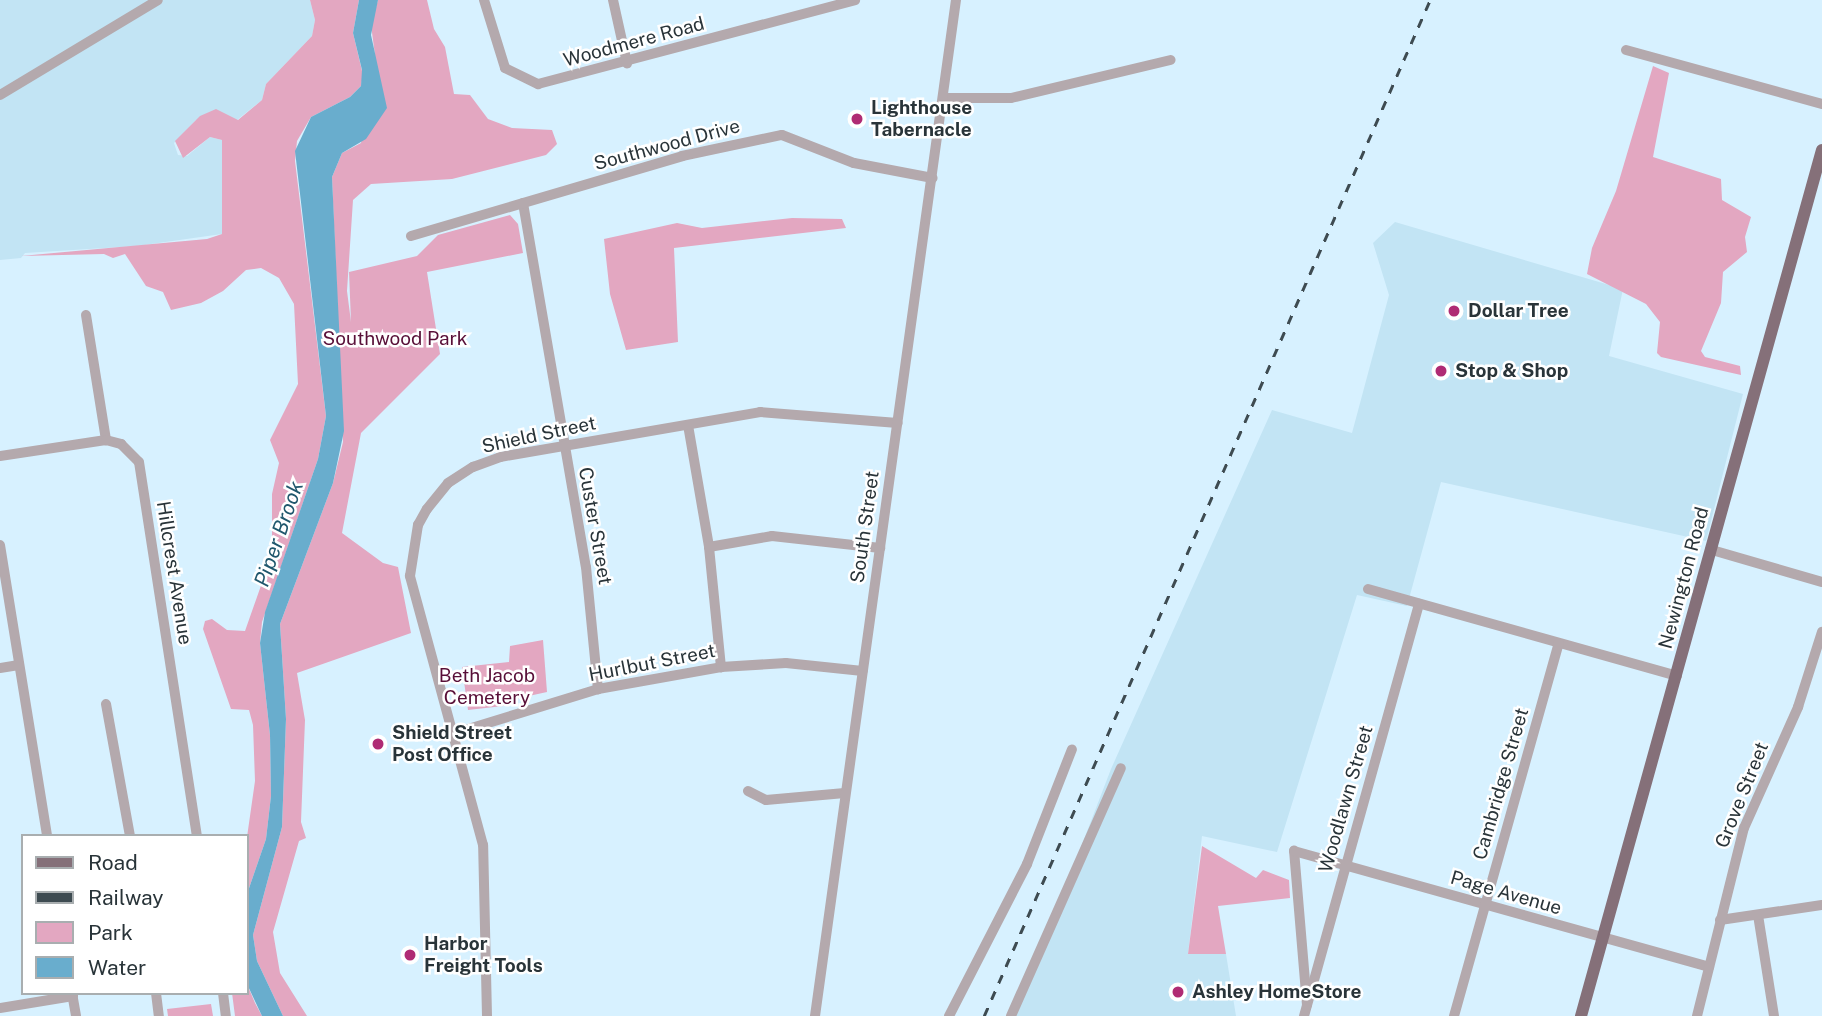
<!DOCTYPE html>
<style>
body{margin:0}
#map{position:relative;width:1822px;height:1016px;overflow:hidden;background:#d7f1ff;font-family:"Public Sans",sans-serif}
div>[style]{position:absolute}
.built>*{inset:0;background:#c2e4f4}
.green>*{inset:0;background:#e3a7c1}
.water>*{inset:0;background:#69adcd}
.minor>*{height:10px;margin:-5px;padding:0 5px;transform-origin:5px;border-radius:5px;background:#b4a9ad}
.major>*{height:12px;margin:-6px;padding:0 6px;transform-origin:6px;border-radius:6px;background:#857079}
.rail>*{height:2.5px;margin-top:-1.25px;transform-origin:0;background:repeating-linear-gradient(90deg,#3e4b51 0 9px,transparent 0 18px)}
.dots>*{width:19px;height:19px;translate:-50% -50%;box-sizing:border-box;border:4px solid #fff;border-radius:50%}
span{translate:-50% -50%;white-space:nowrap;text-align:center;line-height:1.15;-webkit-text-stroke:5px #fff;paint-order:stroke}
.street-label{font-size:19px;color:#293439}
.poi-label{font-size:19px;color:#293439;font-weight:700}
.left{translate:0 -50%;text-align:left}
.park-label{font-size:19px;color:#580f38}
.water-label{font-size:21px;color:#20576d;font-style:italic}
.legend{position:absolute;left:21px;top:834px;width:228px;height:161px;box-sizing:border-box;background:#fff;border:2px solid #a9aeb0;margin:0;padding:9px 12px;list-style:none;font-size:21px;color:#293439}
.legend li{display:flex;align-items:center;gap:14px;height:35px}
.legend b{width:35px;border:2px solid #a9aeb0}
</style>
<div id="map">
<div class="built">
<i style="clip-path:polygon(0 0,310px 0,315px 20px,312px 36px,266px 84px,262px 100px,237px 120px,196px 120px,174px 143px,178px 155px,187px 156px,210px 137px,222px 140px,222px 234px,137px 246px,25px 253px,21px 258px,0 260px)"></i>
<i style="clip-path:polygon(1395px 222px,1623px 289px,1609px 356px,1743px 394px,1706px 541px,1441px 482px,1407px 606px,1357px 595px,1277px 852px,1202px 836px,1188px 954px,1226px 954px,1236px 1016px,1016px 1016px,1111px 769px,1272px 410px,1352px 433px,1389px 295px,1373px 243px)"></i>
</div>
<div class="green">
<i style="clip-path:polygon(310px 0,359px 0,353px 33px,363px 75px,361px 86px,350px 97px,311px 117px,297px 141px,295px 161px,326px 416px,318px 459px,262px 622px,260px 643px,270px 735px,271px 796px,266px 839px,247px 894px,247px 837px,255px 781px,253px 725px,249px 710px,231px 709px,203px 629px,205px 621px,212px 619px,227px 630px,245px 631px,277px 540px,272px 537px,272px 494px,279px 463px,270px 440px,298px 384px,294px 304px,279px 278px,261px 268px,246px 270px,223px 291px,201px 303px,171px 310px,163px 292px,146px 286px,125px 254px,113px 258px,104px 254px,21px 256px,207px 239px,222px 234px,222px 140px,210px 137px,183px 158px,175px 141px,200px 116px,216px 109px,238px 120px,262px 100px,266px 84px,312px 36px,315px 20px)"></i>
<i style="clip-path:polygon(378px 0,427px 0,434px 29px,445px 47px,454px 94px,470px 95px,488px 119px,512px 128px,552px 130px,557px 144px,546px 155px,452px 179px,371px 184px,353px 200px,347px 291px,351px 322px,349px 272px,417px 256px,438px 235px,510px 215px,518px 224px,523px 253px,427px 272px,440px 354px,361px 433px,342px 533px,383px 563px,398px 567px,411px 633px,297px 673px,305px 720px,301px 822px,306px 838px,299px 841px,273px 932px,280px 973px,307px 1016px,283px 1016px,257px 961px,253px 935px,282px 827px,286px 719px,280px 624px,333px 483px,343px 442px,332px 177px,342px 153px,361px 143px,375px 55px,371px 25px)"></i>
<i style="clip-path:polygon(1653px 66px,1669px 73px,1653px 157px,1721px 179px,1722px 200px,1751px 217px,1745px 237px,1747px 252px,1723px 272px,1721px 303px,1701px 351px,1705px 357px,1740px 366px,1741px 375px,1661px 357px,1657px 353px,1660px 322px,1646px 304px,1587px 274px,1592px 248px,1616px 191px)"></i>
<i style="clip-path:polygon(792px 218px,842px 219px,846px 228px,674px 248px,678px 342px,626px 350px,610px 294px,604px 239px,677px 223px,702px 228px)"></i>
<i style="clip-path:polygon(543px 640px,547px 692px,515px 699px,503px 706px,468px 710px,462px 667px,509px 662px,510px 646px)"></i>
<i style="clip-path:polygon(1202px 846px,1256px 878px,1263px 870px,1289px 880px,1290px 898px,1218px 906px,1226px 954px,1188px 954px)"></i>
<i style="clip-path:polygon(247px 984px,255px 1003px,262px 1016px,235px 1016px,232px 993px,247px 993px)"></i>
<i style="clip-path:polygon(211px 1004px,213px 1016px,168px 1016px,167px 1009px)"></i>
</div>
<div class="water">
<i style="clip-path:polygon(359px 0,378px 0,371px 35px,387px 108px,366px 139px,342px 153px,332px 177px,344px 431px,333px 483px,280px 624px,286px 719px,282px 827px,253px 935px,257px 961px,283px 1016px,262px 1016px,247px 984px,247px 894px,266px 839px,271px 796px,270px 735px,260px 643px,265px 612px,318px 459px,326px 416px,295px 151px,311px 117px,350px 97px,361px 86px,362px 70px,353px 33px)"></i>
</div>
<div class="minor">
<i style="left:484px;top:0;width:71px;rotate:72.8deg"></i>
<i style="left:505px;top:68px;width:37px;rotate:26deg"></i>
<i style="left:538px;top:84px;width:328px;rotate:-14.8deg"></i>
<i style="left:613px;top:0;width:65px;rotate:77.5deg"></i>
<i style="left:1626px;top:50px;width:203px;rotate:15.4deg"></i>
<i style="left:0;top:95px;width:184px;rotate:-31deg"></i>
<i style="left:943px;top:98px;width:68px"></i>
<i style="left:1011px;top:98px;width:164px;rotate:-13.4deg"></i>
<i style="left:523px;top:203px;width:369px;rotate:80.2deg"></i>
<i style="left:586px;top:567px;width:123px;rotate:84.4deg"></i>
<i style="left:411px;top:236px;width:283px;rotate:-16.4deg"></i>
<i style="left:682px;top:156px;width:102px;rotate:-11.9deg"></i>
<i style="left:782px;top:135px;width:77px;rotate:21.3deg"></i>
<i style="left:854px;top:163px;width:80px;rotate:10.8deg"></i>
<i style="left:86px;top:315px;width:127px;rotate:80.9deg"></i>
<i style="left:688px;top:425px;width:124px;rotate:80.2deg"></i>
<i style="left:709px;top:547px;width:121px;rotate:84.3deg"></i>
<i style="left:0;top:456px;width:107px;rotate:-8.6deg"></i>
<i style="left:106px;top:440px;width:16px;rotate:15deg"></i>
<i style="left:121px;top:444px;width:25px;rotate:45deg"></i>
<i style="left:139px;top:462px;width:378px;rotate:81.2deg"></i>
<i style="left:0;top:545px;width:295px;rotate:80.8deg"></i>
<i style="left:709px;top:547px;width:64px;rotate:-9.9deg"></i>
<i style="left:772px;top:536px;width:109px;rotate:6.3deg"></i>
<i style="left:1712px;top:550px;width:115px;rotate:16.2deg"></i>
<i style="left:1368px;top:589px;width:321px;rotate:15.7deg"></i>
<i style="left:0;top:668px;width:19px;rotate:-9deg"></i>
<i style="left:106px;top:704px;width:134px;rotate:79.7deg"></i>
<i style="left:452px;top:734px;width:153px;rotate:-17.1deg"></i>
<i style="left:598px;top:689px;width:125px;rotate:-10.1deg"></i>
<i style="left:721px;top:667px;width:65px;rotate:-3.5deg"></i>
<i style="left:786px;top:663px;width:77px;rotate:5.9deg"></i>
<i style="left:748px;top:791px;width:20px;rotate:27deg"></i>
<i style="left:766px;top:800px;width:79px;rotate:-5.1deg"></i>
<i style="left:1758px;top:915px;width:102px;rotate:81deg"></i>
<i style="left:1720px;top:920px;width:103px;rotate:-8.4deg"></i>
<i style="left:72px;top:993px;width:23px;rotate:80deg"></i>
<i style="left:156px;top:993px;width:23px;rotate:83deg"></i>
<i style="left:223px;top:993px;width:23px;rotate:83deg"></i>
<i style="left:1307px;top:1005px;width:155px;rotate:-94.8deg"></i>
<i style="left:1294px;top:851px;width:431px;rotate:15.6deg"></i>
<i style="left:0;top:1008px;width:74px;rotate:-9.3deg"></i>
<i style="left:487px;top:1016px;width:171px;rotate:-91.3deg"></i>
<i style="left:483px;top:845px;width:279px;rotate:-105.2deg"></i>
<i style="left:410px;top:576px;width:52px;rotate:-81.1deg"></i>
<i style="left:418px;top:525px;width:18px;rotate:-61deg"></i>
<i style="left:427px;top:509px;width:33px;rotate:-51deg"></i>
<i style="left:448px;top:483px;width:30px;rotate:-33deg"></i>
<i style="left:473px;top:467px;width:29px;rotate:-20deg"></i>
<i style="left:500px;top:457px;width:264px;rotate:-9.8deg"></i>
<i style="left:760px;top:412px;width:138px;rotate:4.6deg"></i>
<i style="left:815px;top:1016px;width:1026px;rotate:-82.1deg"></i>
<i style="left:949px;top:1016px;width:171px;rotate:-62.8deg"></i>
<i style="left:1027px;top:864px;width:123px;rotate:-68.6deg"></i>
<i style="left:1011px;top:1016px;width:271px;rotate:-66.1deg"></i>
<i style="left:1304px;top:1016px;width:428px;rotate:-74.4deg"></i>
<i style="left:1454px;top:1016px;width:387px;rotate:-74.3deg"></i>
<i style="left:1697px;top:1016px;width:194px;rotate:-76deg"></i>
<i style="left:1744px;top:828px;width:133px;rotate:-65.9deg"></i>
<i style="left:1798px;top:707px;width:79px;rotate:-72.3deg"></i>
</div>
<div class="major">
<i style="left:1581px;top:1016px;width:899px;rotate:-74.45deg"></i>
</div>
<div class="rail">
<i style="left:984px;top:1016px;width:1110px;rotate:-66.3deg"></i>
</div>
<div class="dots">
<i style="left:857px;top:119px;background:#af2b74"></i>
<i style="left:1454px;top:311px;background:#af2b74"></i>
<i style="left:1441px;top:371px;background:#af2b74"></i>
<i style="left:378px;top:744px;background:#af2b74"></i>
<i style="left:410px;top:955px;background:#af2b74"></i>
<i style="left:1178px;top:992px;background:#af2b74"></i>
</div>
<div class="street-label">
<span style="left:634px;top:42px;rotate:-15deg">Woodmere Road</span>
<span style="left:667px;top:145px;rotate:-15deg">Southwood Drive</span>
<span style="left:539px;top:435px;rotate:-12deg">Shield Street</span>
<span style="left:595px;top:526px;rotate:80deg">Custer Street</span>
<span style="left:865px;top:527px;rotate:-82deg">South Street</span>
<span style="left:174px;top:573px;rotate:81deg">Hillcrest Avenue</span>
<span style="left:1684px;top:578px;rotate:-75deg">Newington Road</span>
<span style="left:652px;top:663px;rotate:-11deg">Hurlbut Street</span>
<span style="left:1501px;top:784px;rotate:-74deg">Cambridge Street</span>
<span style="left:1742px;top:795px;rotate:-68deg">Grove Street</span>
<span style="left:1346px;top:799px;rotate:-74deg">Woodlawn Street</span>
<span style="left:1506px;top:893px;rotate:16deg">Page Avenue</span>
</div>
<div class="poi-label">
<span class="left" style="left:871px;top:119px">Lighthouse<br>Tabernacle</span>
<span class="left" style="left:1468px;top:311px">Dollar Tree</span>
<span class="left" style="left:1455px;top:371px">Stop &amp; Shop</span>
<span class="left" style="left:392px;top:744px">Shield Street<br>Post Office</span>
<span class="left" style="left:424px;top:955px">Harbor<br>Freight Tools</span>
<span class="left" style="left:1192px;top:992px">Ashley HomeStore</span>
</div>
<div class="park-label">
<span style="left:395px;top:339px">Southwood Park</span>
<span style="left:487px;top:687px">Beth Jacob<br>Cemetery</span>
</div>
<div class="water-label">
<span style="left:279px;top:534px;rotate:-71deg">Piper Brook</span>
</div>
<ul class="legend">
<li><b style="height:9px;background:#857079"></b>Road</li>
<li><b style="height:9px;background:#3e4b51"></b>Railway</li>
<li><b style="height:19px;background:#e3a7c1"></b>Park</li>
<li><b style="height:19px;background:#69adcd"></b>Water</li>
</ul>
</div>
